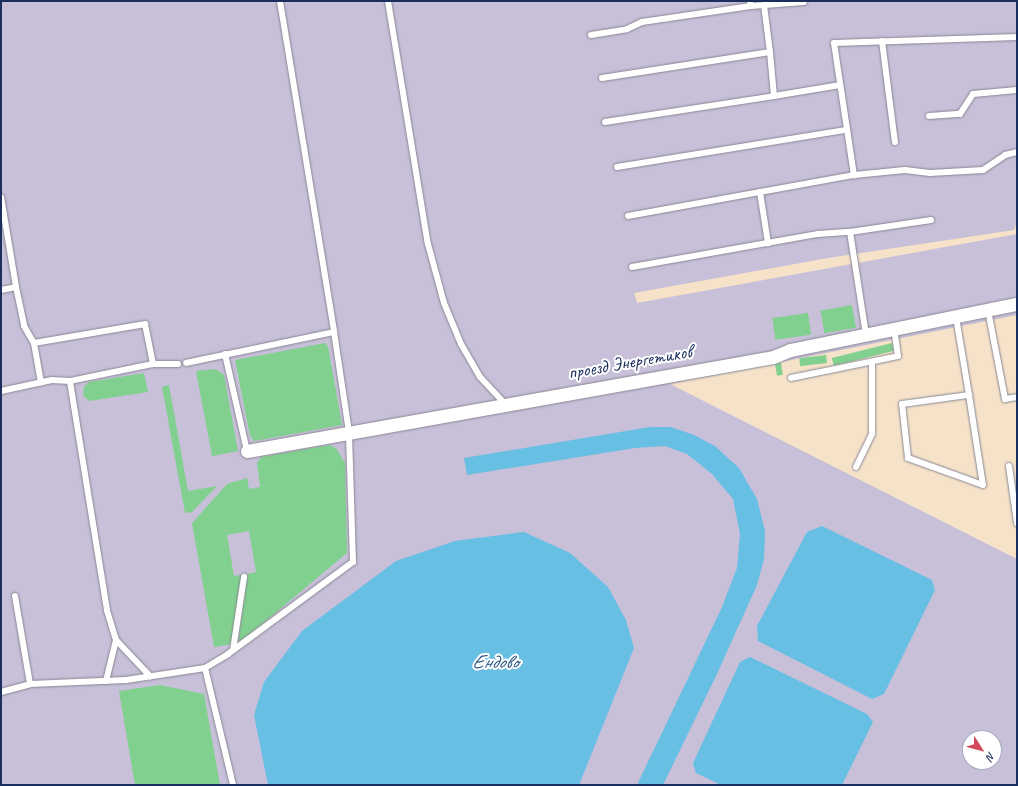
<!DOCTYPE html>
<meta charset="utf-8">
<style>
body{margin:0}
#map{position:relative;width:1018px;height:786px;overflow:hidden;background:#f6e2c9;font-family:Caveat,sans-serif}
div>[style]{position:absolute}
.industrial>*{inset:0;background:#c8bfd8}
.green>*{inset:0;background:#82d08f;transform-origin:0 0}
.water>*{inset:0;background:#67bfe4}
.roads{filter:drop-shadow(0 0 1px #888894) drop-shadow(0 0 1px #888894)}
.lane>*{height:6px;margin:-3px;padding:0 3px;transform-origin:3px;border-radius:3px;background:#fff}
.street>*{height:13px;margin:-6.5px;padding:0 6.5px;transform-origin:6.5px;border-radius:6.5px;background:#fff}
span{translate:-50% -50%;white-space:nowrap;text-align:center;line-height:1.15;-webkit-text-stroke:4px #fff;paint-order:stroke}
.street-label{font-size:19px;color:#1b2f5e}
.water-label{font-size:20px;color:#325a86;font-style:italic}
.frame{position:absolute;inset:0;border:2px solid #1b2f5e;pointer-events:none}
.north{position:absolute;left:962px;top:730px;width:40px;height:40px;box-sizing:border-box;background:#fff;border:1px solid #a4acbf;border-radius:50%;rotate:126deg;font-size:11px;font-weight:700;line-height:16px;text-align:center;color:#1b2f5e}
.north::after{content:'';display:block;margin:auto;width:14px;height:18px;background:#d1495b;clip-path:polygon(50% 0,100% 100%,50% 72%,0 100%)}
</style>
<div id="map">
<div class="industrial">
<i style="clip-path:polygon(evenodd,1px 1px,1017px 1px,1017px 221px,1014px 230px,828px 258px,634px 293px,637px 303px,1017px 234px,1017px 315px,670px 384px,1017px 559px,1017px 785px,1px 785px,1px 1px,970px 738px,994px 738px,994px 762px,970px 762px,970px 738px)"></i>
</div>
<div class="green">
<i style="left:852px;top:305px;width:23px;height:32px;rotate:80deg"></i>
<i style="left:808px;top:313px;width:22px;height:36px;rotate:82deg"></i>
<i style="clip-path:polygon(325px 343px,328px 346px,342px 425px,254px 441px,250px 436px,235px 360px)"></i>
<i style="left:892px;top:343px;width:8px;height:62px;rotate:76deg"></i>
<i style="left:826px;top:355px;width:8px;height:27px;rotate:83deg"></i>
<i style="left:781px;top:363px;width:12px;height:6px;rotate:81deg"></i>
<i style="clip-path:polygon(216px 369px,224px 375px,238px 451px,212px 456px,196px 371px)"></i>
<i style="clip-path:polygon(144px 373px,148px 392px,89px 401px,83px 395px,84px 387px,89px 382px)"></i>
<i style="clip-path:polygon(169px 385px,188px 491px,217px 486px,192px 512px,185px 513px,162px 387px)"></i>
<i style="clip-path:polygon(329px 445px,336px 448px,345px 463px,347px 553px,238px 644px,247px 574px,256px 572px,249px 531px,227px 535px,234px 576px,242px 575px,232px 644px,214px 647px,192px 523px,227px 484px,247px 478px,249px 489px,260px 487px,257px 463px,261px 457px)"></i>
<i style="clip-path:polygon(160px 685px,204px 694px,220px 785px,135px 785px,119px 691px)"></i>
</div>
<div class="water">
<i style="clip-path:polygon(650px 427px,671px 427px,694px 435px,715px 446px,739px 468px,757px 499px,765px 531px,764px 559px,757px 585px,717px 674px,663px 785px,637px 785px,722px 607px,737px 568px,740px 534px,733px 499px,712px 474px,687px 454px,665px 446px,635px 448px,467px 475px,464px 458px)"></i>
<i style="clip-path:polygon(822px 526px,932px 580px,935px 590px,884px 694px,872px 699px,758px 641px,757px 626px,807px 532px)"></i>
<i style="clip-path:polygon(524px 532px,570px 553px,608px 587px,626px 620px,634px 648px,579px 785px,268px 785px,254px 715px,264px 682px,302px 631px,396px 561px,455px 541px)"></i>
<i style="clip-path:polygon(750px 657px,867px 714px,873px 722px,842px 785px,721px 785px,696px 773px,693px 763px,740px 662px)"></i>
</div>
<div class="roads">
<div class="lane">
<i style="left:280px;top:1px;width:335px;rotate:80.7deg"></i>
<i style="left:388px;top:1px;width:246px;rotate:80.7deg"></i>
<i style="left:428px;top:244px;width:61px;rotate:74.8deg"></i>
<i style="left:444px;top:303px;width:44px;rotate:67.5deg"></i>
<i style="left:461px;top:344px;width:38px;rotate:60deg"></i>
<i style="left:480px;top:377px;width:37px;rotate:47deg"></i>
<i style="left:750px;top:1px;width:5px;rotate:79deg"></i>
<i style="left:751px;top:6px;width:53px;rotate:-4.3deg"></i>
<i style="left:591px;top:35px;width:36px;rotate:-9deg"></i>
<i style="left:627px;top:29px;width:17px;rotate:-25deg"></i>
<i style="left:642px;top:22px;width:110px;rotate:-8.4deg"></i>
<i style="left:1017px;top:37px;width:183px;rotate:178.1deg"></i>
<i style="left:834px;top:43px;width:134px;rotate:81.4deg"></i>
<i style="left:854px;top:175px;width:51px;rotate:-5.6deg"></i>
<i style="left:905px;top:170px;width:25px;rotate:7deg"></i>
<i style="left:930px;top:173px;width:53px;rotate:-3.2deg"></i>
<i style="left:983px;top:170px;width:27px;rotate:-34deg"></i>
<i style="left:1005px;top:155px;width:12px;rotate:-14deg"></i>
<i style="left:882px;top:41px;width:102px;rotate:82.7deg"></i>
<i style="left:602px;top:78px;width:170px;rotate:-8.8deg"></i>
<i style="left:770px;top:52px;width:47px;rotate:-97.3deg"></i>
<i style="left:774px;top:96px;width:67px;rotate:-9.5deg"></i>
<i style="left:929px;top:116px;width:31px;rotate:-4deg"></i>
<i style="left:960px;top:114px;width:24px;rotate:-57deg"></i>
<i style="left:973px;top:94px;width:44px;rotate:-5.2deg"></i>
<i style="left:605px;top:122px;width:171px;rotate:-8.7deg"></i>
<i style="left:774px;top:96px;width:44px;rotate:-95.2deg"></i>
<i style="left:617px;top:167px;width:232px;rotate:-9.2deg"></i>
<i style="left:760px;top:192px;width:52px;rotate:81.1deg"></i>
<i style="left:1px;top:197px;width:91px;rotate:80.5deg"></i>
<i style="left:628px;top:216px;width:230px;rotate:-10.3deg"></i>
<i style="left:632px;top:267px;width:189px;rotate:-10.1deg"></i>
<i style="left:818px;top:234px;width:32px;rotate:-4deg"></i>
<i style="left:1px;top:290px;width:15px;rotate:-11deg"></i>
<i style="left:16px;top:287px;width:40px;rotate:78deg"></i>
<i style="left:24px;top:326px;width:20px;rotate:60deg"></i>
<i style="left:34px;top:343px;width:113px;rotate:-9.7deg"></i>
<i style="left:145px;top:324px;width:41px;rotate:78.7deg"></i>
<i style="left:153px;top:364px;width:25px"></i>
<i style="left:988px;top:310px;width:91px;rotate:79.2deg"></i>
<i style="left:1005px;top:399px;width:12px;rotate:-9deg"></i>
<i style="left:956px;top:317px;width:79px;rotate:80.5deg"></i>
<i style="left:969px;top:395px;width:91px;rotate:81.2deg"></i>
<i style="left:983px;top:485px;width:80px;rotate:-160.2deg"></i>
<i style="left:908px;top:458px;width:54px;rotate:-96.3deg"></i>
<i style="left:902px;top:404px;width:68px;rotate:-7.7deg"></i>
<i style="left:866px;top:335px;width:104px;rotate:-98.8deg"></i>
<i style="left:850px;top:232px;width:82px;rotate:-8.4deg"></i>
<i style="left:34px;top:343px;width:40px;rotate:80deg"></i>
<i style="left:225px;top:354px;width:99px;rotate:77.2deg"></i>
<i style="left:791px;top:378px;width:109px;rotate:-11.6deg"></i>
<i style="left:898px;top:356px;width:27px;rotate:-98deg"></i>
<i style="left:1px;top:391px;width:52px;rotate:-12.2deg"></i>
<i style="left:52px;top:380px;width:18px;rotate:3deg"></i>
<i style="left:1009px;top:466px;width:58px;rotate:82deg"></i>
<i style="left:856px;top:467px;width:37px;rotate:-64deg"></i>
<i style="left:872px;top:434px;width:72px;rotate:-90deg"></i>
<i style="left:15px;top:596px;width:89px;rotate:80.3deg"></i>
<i style="left:116px;top:640px;width:31px;rotate:-107deg"></i>
<i style="left:107px;top:610px;width:232px;rotate:-99.2deg"></i>
<i style="left:70px;top:381px;width:85px;rotate:-11.6deg"></i>
<i style="left:233px;top:650px;width:74px;rotate:-81.4deg"></i>
<i style="left:205px;top:668px;width:120px;rotate:76.5deg"></i>
<i style="left:106px;top:681px;width:42px;rotate:-76.3deg"></i>
<i style="left:116px;top:640px;width:50px;rotate:46.6deg"></i>
<i style="left:1px;top:692px;width:30px;rotate:-15deg"></i>
<i style="left:30px;top:684px;width:96px;rotate:-2.4deg"></i>
<i style="left:126px;top:680px;width:80px;rotate:-8.6deg"></i>
<i style="left:205px;top:668px;width:27px;rotate:-31deg"></i>
<i style="left:228px;top:654px;width:155px;rotate:-36.4deg"></i>
<i style="left:353px;top:562px;width:130px;rotate:-91.8deg"></i>
<i style="left:349px;top:432px;width:101px;rotate:-98.5deg"></i>
<i style="left:334px;top:332px;width:151px;rotate:168.2deg"></i>
</div>
<div class="street">
<i style="left:247px;top:451px;width:534px;rotate:-10.13deg"></i>
<i style="left:773px;top:357px;width:18px;rotate:-22deg"></i>
<i style="left:790px;top:350px;width:232px;rotate:-11.5deg"></i>
</div>
</div>
<div class="street-label">
<span style="left:630px;top:363px;rotate:-10deg">проезд Энергетиков</span>
</div>
<div class="water-label">
<span style="left:495px;top:661px">Ендово</span>
</div>
<div class="frame"></div>
<div class="north">N</div>
</div>
